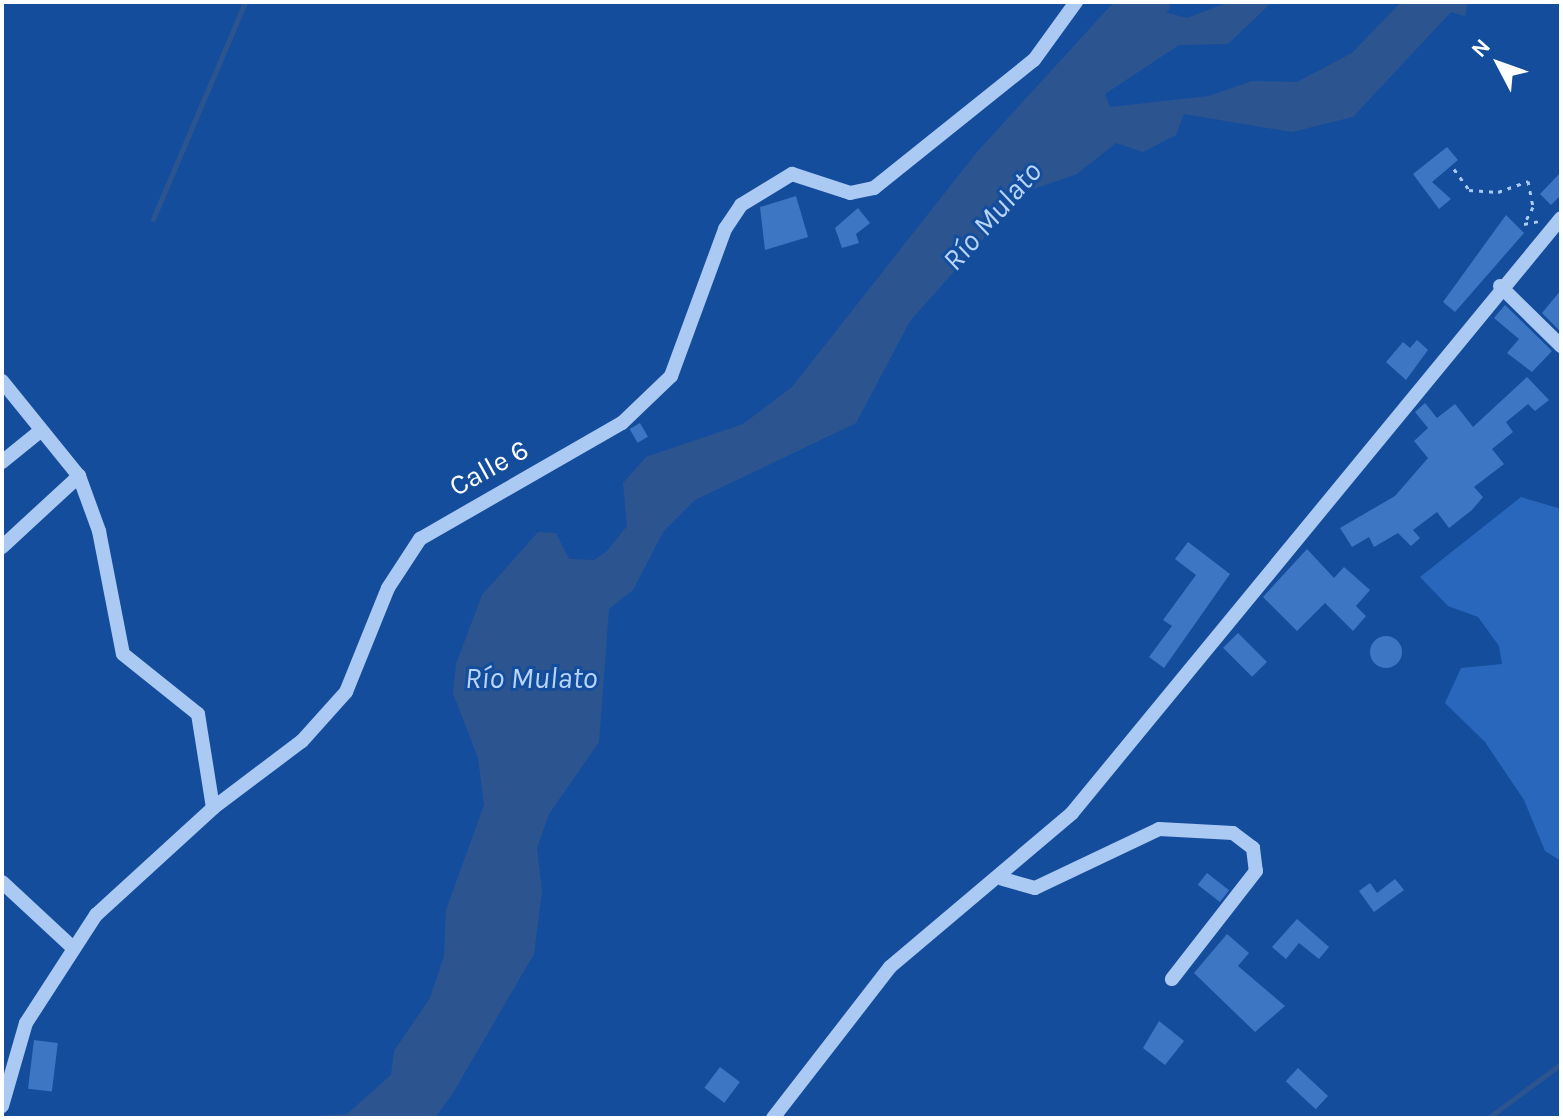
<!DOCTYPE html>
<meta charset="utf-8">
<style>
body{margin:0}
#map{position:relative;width:1563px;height:1120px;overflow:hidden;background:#154d9d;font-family:Karla,sans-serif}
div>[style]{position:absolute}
.green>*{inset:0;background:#2867bb}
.water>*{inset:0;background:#2c5590}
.stream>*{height:5px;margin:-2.5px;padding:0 2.5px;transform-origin:2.5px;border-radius:2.5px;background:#2c5590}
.river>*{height:28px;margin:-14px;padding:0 14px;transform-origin:14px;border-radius:14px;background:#2c5590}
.building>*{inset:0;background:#3d77c3;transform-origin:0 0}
.round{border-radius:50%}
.path>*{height:3px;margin-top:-1.5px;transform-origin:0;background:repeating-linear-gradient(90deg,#abcaf3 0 4px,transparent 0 10px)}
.minor>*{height:14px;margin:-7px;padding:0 7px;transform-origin:7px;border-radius:7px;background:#abcaf3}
span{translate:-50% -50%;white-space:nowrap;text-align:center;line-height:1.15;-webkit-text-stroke:6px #154d9d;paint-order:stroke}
.street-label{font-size:28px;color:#fff}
.water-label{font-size:30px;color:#b8d4fa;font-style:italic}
.frame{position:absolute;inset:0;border:4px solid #fff;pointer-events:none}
.north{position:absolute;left:1459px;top:24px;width:80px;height:80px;-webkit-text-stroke:6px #154d9d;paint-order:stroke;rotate:311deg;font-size:22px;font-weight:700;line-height:32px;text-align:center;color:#fff}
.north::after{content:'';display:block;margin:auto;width:28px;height:36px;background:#fff;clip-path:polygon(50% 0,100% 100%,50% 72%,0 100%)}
</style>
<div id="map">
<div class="green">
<i style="clip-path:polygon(1521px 497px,1561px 509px,1561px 861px,1545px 851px,1524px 800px,1485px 742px,1445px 703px,1461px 668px,1502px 664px,1499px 646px,1478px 617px,1448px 606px,1420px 577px)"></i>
</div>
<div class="water">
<i style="clip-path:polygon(1114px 2px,1155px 2px,1152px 9px,1187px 18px,1229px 2px,1272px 2px,1228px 44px,1179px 45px,1105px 94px,1110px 107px,1209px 96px,1252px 81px,1297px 82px,1352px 53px,1401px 2px,1468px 2px,1465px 16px,1451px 12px,1353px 117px,1292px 132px,1184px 114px,1176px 135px,1143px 152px,1116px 143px,1077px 174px,1025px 192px,910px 321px,856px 423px,695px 500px,663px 532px,633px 590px,609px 609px,599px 742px,549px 814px,537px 848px,542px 891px,534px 954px,453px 1093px,435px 1118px,283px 1118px,347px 1114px,391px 1075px,394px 1051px,430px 998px,444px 956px,446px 910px,484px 805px,478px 758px,453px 693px,456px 664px,482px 595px,538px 532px,556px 533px,569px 559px,594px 560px,607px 551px,627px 526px,623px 483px,646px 457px,743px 424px,792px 387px,977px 152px)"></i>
</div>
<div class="stream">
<i style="left:153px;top:219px;width:236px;rotate:-67deg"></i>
<i style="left:1488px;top:1118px;width:91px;rotate:-36.5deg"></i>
</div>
<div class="river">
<i style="left:1131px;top:38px;width:44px;rotate:-54.2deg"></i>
</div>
<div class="building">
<i style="clip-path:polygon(1447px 147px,1458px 160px,1432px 182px,1451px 199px,1439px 209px,1413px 174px)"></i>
<i style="clip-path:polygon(1561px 172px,1561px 195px,1551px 205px,1540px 194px)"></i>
<i style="clip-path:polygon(796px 196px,808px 237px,765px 250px,760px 207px)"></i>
<i style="clip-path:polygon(858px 208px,870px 223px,856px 234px,859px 243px,842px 248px,835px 228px)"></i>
<i style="clip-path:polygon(1506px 215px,1524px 233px,1455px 312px,1443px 302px)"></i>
<i style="clip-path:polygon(1561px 290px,1561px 332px,1542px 313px)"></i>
<i style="clip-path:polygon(1505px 305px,1552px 351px,1532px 372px,1507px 353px,1519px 339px,1494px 318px)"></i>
<i style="clip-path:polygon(1417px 340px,1428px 350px,1406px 380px,1386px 362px,1403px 342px,1410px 348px)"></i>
<i style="clip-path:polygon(1527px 377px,1549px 400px,1535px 411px,1528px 404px,1506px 422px,1513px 432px,1492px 449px,1504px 464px,1474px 487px,1483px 497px,1472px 510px,1449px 528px,1437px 512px,1413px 530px,1420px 538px,1411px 546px,1398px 533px,1374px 547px,1369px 537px,1352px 547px,1340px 528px,1395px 496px,1428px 458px,1414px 441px,1428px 428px,1415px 412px,1425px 403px,1437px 418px,1455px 404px,1473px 427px)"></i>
<i style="left:640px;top:423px;width:16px;height:12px;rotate:60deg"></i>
<i style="clip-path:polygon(1188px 542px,1230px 574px,1164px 668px,1149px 657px,1172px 626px,1163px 620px,1196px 575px,1175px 559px)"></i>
<i style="clip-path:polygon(1307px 549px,1334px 578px,1344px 567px,1370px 590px,1356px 606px,1366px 616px,1353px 631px,1325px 603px,1297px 631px,1263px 597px)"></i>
<i style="left:1238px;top:633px;width:41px;height:21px;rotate:45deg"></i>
<i class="round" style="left:1370px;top:636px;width:32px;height:32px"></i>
<i style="left:1207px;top:873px;width:28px;height:15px;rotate:38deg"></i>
<i style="clip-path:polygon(1395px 879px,1404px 890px,1374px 912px,1359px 891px,1370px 883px,1377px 893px)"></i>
<i style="clip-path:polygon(1297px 919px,1329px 947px,1319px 959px,1299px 943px,1286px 959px,1272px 947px)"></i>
<i style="clip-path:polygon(1227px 934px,1249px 953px,1238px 966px,1285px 1006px,1255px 1032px,1194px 973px)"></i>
<i style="clip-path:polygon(1159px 1021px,1184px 1041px,1165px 1065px,1143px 1048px)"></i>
<i style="left:34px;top:1040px;width:24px;height:49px;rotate:7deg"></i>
<i style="left:720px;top:1067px;width:25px;height:26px;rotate:37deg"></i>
<i style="left:1298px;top:1068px;width:41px;height:18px;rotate:43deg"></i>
</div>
<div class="path">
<i style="left:1454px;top:169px;width:26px;rotate:54deg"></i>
<i style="left:1469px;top:190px;width:29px;rotate:4deg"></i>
<i style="left:1498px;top:192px;width:32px;rotate:-20deg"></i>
<i style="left:1528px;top:181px;width:26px;rotate:79deg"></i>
<i style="left:1533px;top:207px;width:19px;rotate:118deg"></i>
<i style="left:1524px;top:224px;width:15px;rotate:-11deg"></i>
</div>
<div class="minor">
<i style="left:1500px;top:286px;width:86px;rotate:44.5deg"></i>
<i style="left:2px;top:381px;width:122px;rotate:51deg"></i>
<i style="left:79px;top:476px;width:59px;rotate:70deg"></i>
<i style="left:99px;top:531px;width:125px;rotate:79deg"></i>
<i style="left:123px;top:654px;width:96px;rotate:38.7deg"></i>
<i style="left:198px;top:714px;width:95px;rotate:80.9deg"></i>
<i style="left:2px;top:462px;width:48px;rotate:-39deg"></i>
<i style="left:2px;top:547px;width:105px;rotate:-42.7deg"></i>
<i style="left:1003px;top:879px;width:33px;rotate:16deg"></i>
<i style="left:1035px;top:888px;width:137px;rotate:-25.4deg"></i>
<i style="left:1159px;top:829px;width:74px;rotate:3.1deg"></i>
<i style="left:1233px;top:833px;width:25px;rotate:37deg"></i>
<i style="left:1253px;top:848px;width:23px;rotate:83deg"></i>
<i style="left:1256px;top:871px;width:137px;rotate:127.9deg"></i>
<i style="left:2px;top:882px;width:98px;rotate:42.9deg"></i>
<i style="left:2px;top:1106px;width:86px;rotate:-73.9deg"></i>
<i style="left:26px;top:1023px;width:129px;rotate:-57.1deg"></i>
<i style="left:96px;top:915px;width:159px;rotate:-42.4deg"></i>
<i style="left:213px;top:808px;width:111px;rotate:-37deg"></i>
<i style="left:302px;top:741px;width:66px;rotate:-48.1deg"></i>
<i style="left:346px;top:692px;width:112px;rotate:-68deg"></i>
<i style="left:388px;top:588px;width:59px;rotate:-56.9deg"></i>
<i style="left:420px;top:539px;width:233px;rotate:-29.9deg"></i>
<i style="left:622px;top:423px;width:68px;rotate:-43.8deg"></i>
<i style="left:671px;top:376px;width:157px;rotate:-69.8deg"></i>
<i style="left:725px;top:229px;width:29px;rotate:-56deg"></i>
<i style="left:741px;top:205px;width:60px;rotate:-31.3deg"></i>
<i style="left:792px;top:174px;width:61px;rotate:18.1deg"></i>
<i style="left:850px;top:193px;width:25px;rotate:-12deg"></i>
<i style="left:874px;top:188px;width:205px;rotate:-38.7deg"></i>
<i style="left:1034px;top:60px;width:72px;rotate:-54.1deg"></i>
<i style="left:773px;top:1118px;width:191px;rotate:-52.2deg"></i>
<i style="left:890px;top:967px;width:238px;rotate:-40.2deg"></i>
<i style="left:1072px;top:813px;width:770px;rotate:-50.58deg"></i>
</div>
<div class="street-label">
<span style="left:489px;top:468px;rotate:-29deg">Calle 6</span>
</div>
<div class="water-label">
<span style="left:992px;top:216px;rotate:-49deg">Río Mulato</span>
<span style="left:531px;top:678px">Río Mulato</span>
</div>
<div class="frame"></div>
<div class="north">N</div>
</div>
